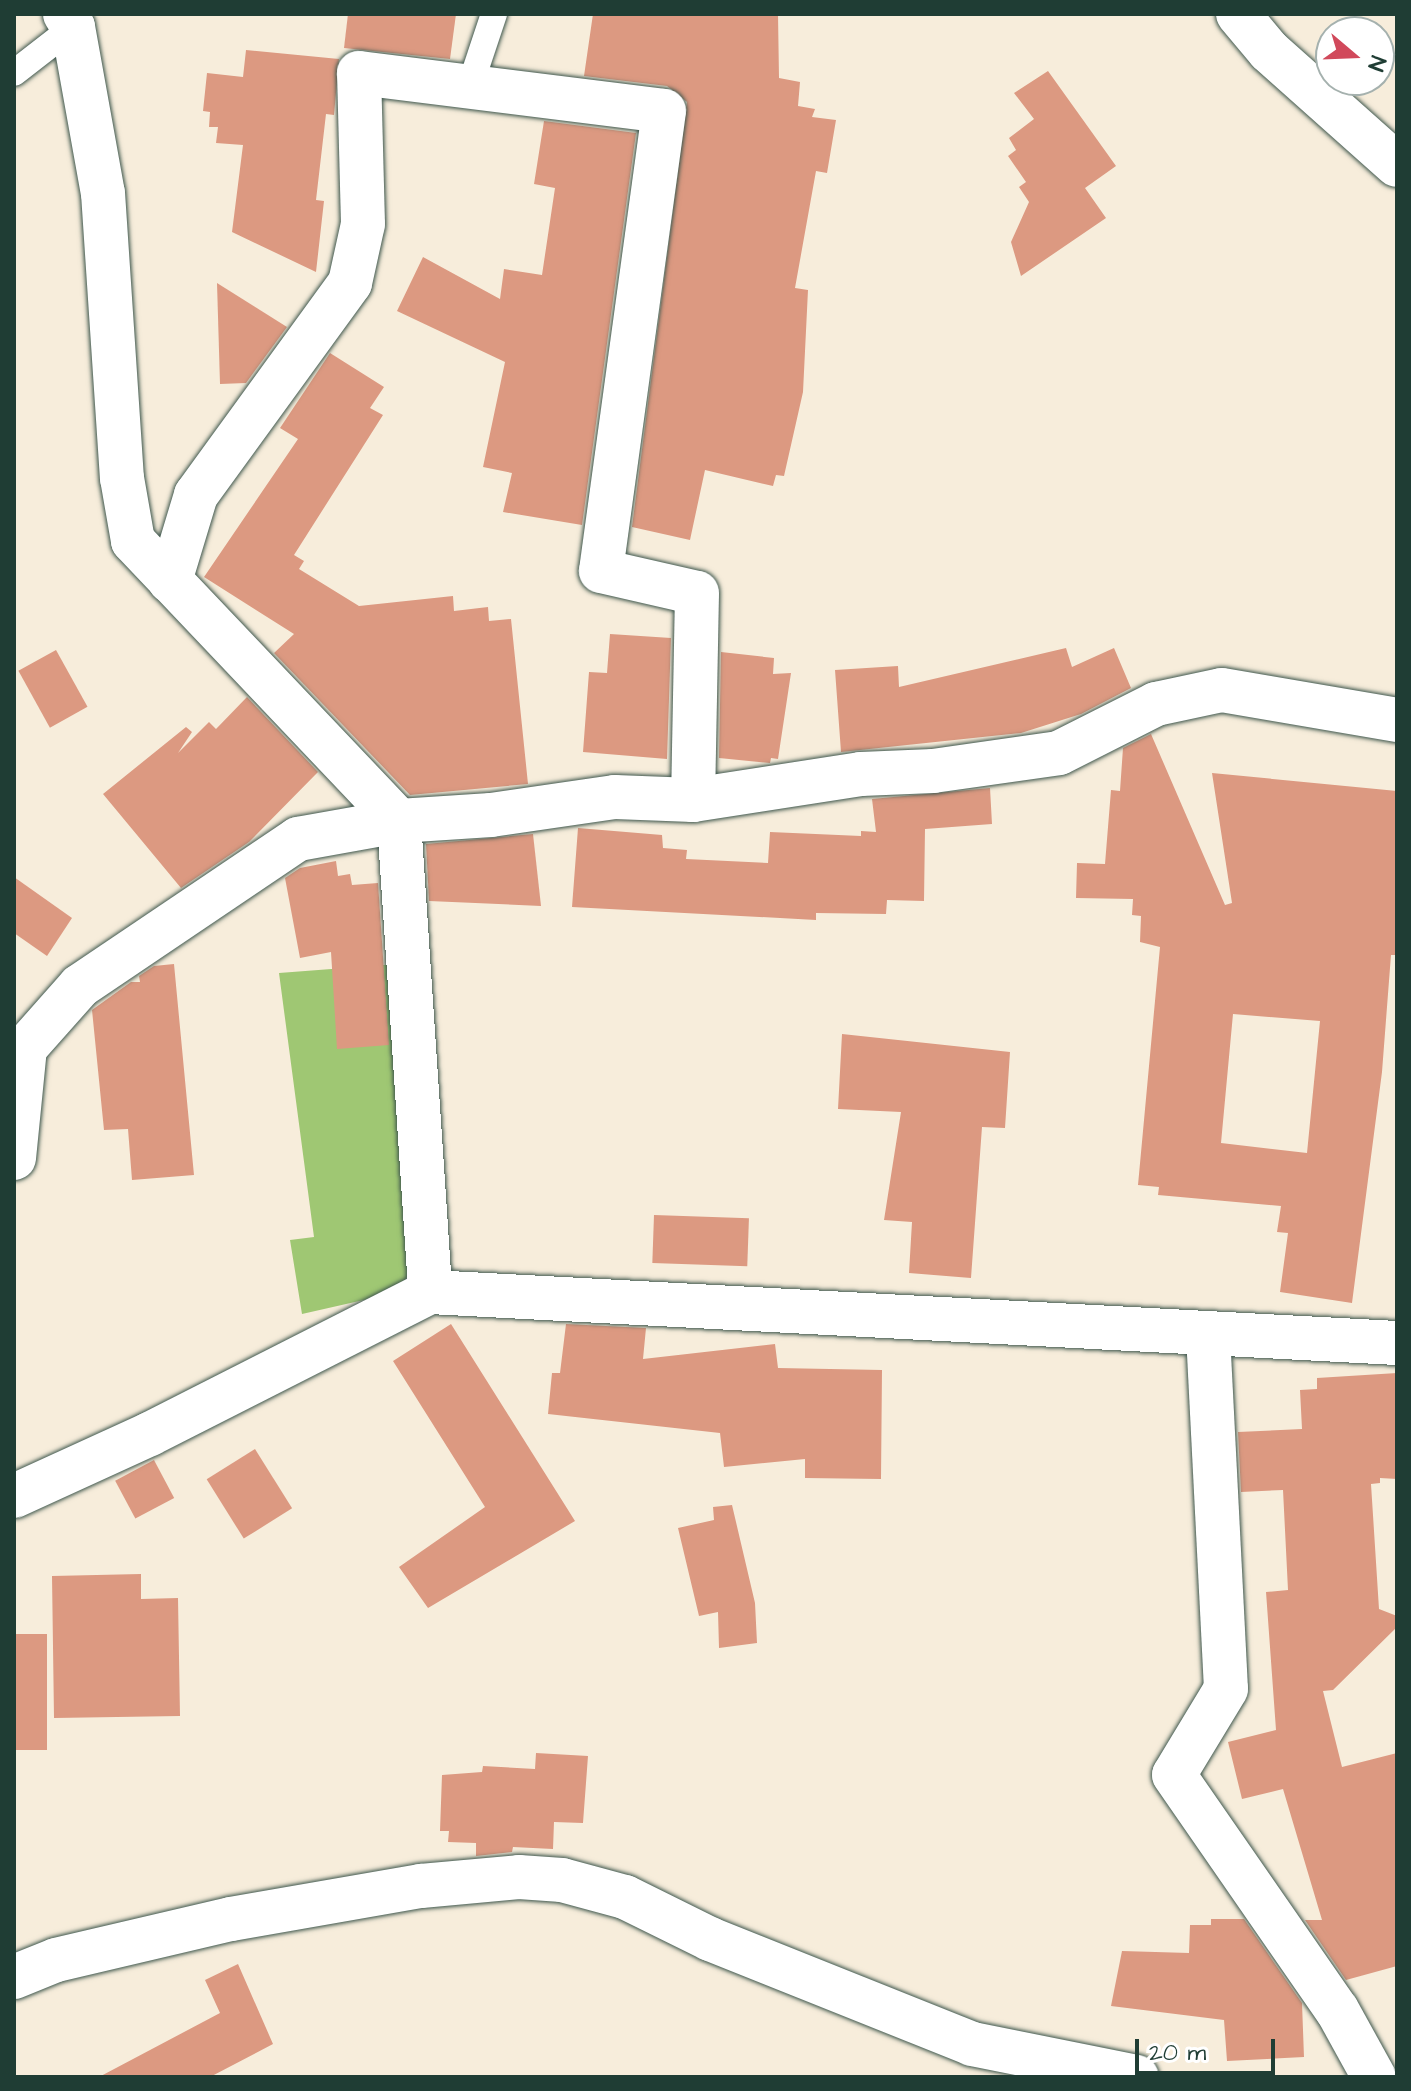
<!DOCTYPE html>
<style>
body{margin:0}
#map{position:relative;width:1411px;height:2091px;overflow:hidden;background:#f7eddb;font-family:"Architects Daughter",sans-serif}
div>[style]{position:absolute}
.green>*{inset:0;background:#9fc773}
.building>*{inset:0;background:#dc9981;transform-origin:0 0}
.roads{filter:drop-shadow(0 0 2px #3f574d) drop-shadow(0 0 2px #3f574d)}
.lane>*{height:26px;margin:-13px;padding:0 13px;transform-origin:13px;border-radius:13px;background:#fff}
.street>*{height:44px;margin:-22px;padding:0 22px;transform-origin:22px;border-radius:22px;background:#fff}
span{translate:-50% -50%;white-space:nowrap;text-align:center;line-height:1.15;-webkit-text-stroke:7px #fff;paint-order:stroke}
.frame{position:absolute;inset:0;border:16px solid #1f3d34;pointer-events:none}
.north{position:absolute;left:1315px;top:16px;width:80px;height:80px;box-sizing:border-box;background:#fff;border:2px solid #a5b1ae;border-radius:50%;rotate:109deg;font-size:22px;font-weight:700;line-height:32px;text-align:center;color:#1f3d34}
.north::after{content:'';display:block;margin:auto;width:28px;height:36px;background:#d1495b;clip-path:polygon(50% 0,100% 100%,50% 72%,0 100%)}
.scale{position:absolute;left:1135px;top:2039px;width:140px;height:36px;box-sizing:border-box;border:4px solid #1f3d34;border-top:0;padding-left:10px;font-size:24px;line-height:28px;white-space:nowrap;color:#1f3d34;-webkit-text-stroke:6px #fff;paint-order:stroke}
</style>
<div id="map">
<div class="green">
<i style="clip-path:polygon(397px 964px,415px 1261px,399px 1292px,302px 1314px,290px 1240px,314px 1237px,279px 973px)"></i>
</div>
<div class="building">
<i style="clip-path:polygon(348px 14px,456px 14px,450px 59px,344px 48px)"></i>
<i style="clip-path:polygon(593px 14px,778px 14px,779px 78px,800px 82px,798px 106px,815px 109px,812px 117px,836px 120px,827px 173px,816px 171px,795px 288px,808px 290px,803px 392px,784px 476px,776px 475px,773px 486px,705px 470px,690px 540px,632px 527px,687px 102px,667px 86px,584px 76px)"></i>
<i style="clip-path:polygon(246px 50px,339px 59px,334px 115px,326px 114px,316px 200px,324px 201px,316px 272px,232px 232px,243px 145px,216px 143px,218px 127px,209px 127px,210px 112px,203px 111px,207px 73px,243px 77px)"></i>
<i style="clip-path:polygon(1048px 71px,1116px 166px,1085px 188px,1106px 218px,1021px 276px,1011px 242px,1029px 202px,1019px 187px,1026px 182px,1008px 156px,1016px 150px,1009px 138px,1034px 119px,1014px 93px)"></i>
<i style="clip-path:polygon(544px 121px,636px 133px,582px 525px,503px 512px,512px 473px,483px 467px,505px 362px,397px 311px,423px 257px,500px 299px,504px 269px,542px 275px,555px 188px,534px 184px)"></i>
<i style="clip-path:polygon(217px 283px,287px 327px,246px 383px,220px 384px)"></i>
<i style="clip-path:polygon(330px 353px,384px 387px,370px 408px,383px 415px,294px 555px,304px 561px,299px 569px,359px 606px,453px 596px,454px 611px,488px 607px,489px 621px,511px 619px,528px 784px,410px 795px,274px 653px,294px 634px,204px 577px,298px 439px,280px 428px)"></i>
<i style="clip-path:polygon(610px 634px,671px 638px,667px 759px,583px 752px,589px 672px,607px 673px)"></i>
<i style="clip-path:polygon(1066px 648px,1072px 667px,1114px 648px,1131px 688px,1081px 714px,1021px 733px,841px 752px,835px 670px,898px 666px,899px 687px)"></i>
<i style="left:56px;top:650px;width:65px;height:43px;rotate:61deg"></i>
<i style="clip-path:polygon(721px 652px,774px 658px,773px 674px,791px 673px,778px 759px,771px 758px,770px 763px,719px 758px)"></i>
<i style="clip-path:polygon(247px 697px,318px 772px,249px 842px,181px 888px,103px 794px,186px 727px,192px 732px,178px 753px,209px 722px,216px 729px)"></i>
<i style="clip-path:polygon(evenodd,1151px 734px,1225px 905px,1232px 903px,1212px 773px,1397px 791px,1397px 955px,1391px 955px,1382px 1072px,1352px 1303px,1280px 1292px,1288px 1233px,1277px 1232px,1281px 1206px,1158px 1195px,1159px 1187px,1138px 1185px,1160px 947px,1140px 942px,1141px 916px,1132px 915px,1133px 899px,1076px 898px,1077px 863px,1105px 864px,1111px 790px,1120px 791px,1123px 748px,1151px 734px,1233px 1014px,1320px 1021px,1307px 1153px,1221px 1143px,1233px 1014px)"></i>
<i style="clip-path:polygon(990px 788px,992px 824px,925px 829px,924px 901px,887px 900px,886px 914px,816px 913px,816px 920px,572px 907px,578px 828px,662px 835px,663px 848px,687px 850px,686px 859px,768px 863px,770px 832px,861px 836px,861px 831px,876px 832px,872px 799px)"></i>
<i style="clip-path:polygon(533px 834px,541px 906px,429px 901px,426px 844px)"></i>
<i style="clip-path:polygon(336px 861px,338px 876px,350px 874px,352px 885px,378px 883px,389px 1045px,337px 1049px,331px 952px,300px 958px,285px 878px,300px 868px)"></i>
<i style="clip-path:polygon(14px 877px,72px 918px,47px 956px,14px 933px)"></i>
<i style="clip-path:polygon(174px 964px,194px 1175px,132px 1180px,128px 1129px,104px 1130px,92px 1010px,131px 982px,140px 982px,139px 976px,154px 966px)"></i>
<i style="clip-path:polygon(842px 1034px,1010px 1052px,1005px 1128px,982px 1127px,971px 1278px,909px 1273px,912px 1222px,884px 1220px,901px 1112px,838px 1109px)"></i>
<i style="left:654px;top:1215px;width:95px;height:48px;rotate:2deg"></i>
<i style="clip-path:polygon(451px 1324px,575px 1521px,428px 1608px,399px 1567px,485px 1507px,393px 1361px)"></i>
<i style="clip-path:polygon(566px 1324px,646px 1328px,643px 1359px,775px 1344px,778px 1368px,882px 1370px,881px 1479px,805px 1478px,805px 1459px,724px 1467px,720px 1433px,548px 1414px,552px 1373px,560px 1373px)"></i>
<i style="clip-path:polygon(1397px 1373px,1397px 1479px,1380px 1478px,1380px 1483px,1371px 1484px,1379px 1609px,1397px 1616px,1397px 1627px,1333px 1690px,1323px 1691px,1342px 1767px,1397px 1753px,1397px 1966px,1346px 1980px,1305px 1920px,1322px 1920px,1283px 1789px,1242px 1799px,1228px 1742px,1276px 1730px,1266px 1592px,1288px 1590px,1283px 1490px,1241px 1492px,1238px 1432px,1302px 1429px,1300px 1390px,1317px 1389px,1317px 1378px)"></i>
<i style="left:255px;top:1449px;width:70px;height:57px;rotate:58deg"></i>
<i style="left:154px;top:1460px;width:43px;height:44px;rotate:62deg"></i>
<i style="clip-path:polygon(732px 1505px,755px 1603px,757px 1643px,719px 1648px,718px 1612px,699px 1616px,678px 1528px,714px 1520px,713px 1507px)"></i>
<i style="clip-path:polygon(141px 1574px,141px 1599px,178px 1598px,180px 1716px,54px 1718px,52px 1576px)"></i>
<i style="left:14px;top:1634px;width:33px;height:116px"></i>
<i style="clip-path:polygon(536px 1753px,588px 1756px,583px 1823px,554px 1822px,553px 1849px,513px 1847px,512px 1852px,476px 1856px,476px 1843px,448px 1842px,449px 1831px,440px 1831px,442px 1775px,482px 1772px,483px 1766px,535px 1769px)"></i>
<i style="clip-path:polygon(1211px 1919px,1244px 1919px,1302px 2003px,1304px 2057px,1227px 2061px,1224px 2020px,1111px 2006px,1122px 1951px,1189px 1953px,1190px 1925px,1211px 1925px)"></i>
<i style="clip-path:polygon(238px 1964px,273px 2044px,210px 2077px,99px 2077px,220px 2013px,205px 1980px)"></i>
</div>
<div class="roads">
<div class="lane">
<i style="left:14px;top:73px;width:75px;rotate:-37.9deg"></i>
<i style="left:470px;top:86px;width:76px;rotate:-71.6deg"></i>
</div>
<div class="street">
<i style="left:65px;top:14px;width:15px;rotate:58deg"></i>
<i style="left:73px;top:27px;width:169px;rotate:79.8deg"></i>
<i style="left:103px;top:193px;width:286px;rotate:86.2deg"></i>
<i style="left:122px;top:478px;width:64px;rotate:80.1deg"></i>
<i style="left:133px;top:541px;width:386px;rotate:46.5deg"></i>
<i style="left:399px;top:821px;width:472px;rotate:86.2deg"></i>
<i style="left:1238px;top:14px;width:48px;rotate:50deg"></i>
<i style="left:1269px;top:51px;width:171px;rotate:41.7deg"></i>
<i style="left:170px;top:581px;width:90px;rotate:-73.2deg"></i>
<i style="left:196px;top:495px;width:262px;rotate:-54deg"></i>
<i style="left:350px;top:283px;width:60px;rotate:-77.6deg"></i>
<i style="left:363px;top:224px;width:151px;rotate:-91.5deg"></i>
<i style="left:359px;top:73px;width:307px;rotate:7.1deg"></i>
<i style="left:664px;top:111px;width:464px;rotate:97.8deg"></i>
<i style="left:601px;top:571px;width:98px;rotate:12.9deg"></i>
<i style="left:697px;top:593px;width:207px;rotate:91.1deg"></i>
<i style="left:14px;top:1158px;width:111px;rotate:-84.3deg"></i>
<i style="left:25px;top:1048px;width:83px;rotate:-48.4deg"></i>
<i style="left:80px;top:986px;width:263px;rotate:-34deg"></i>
<i style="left:298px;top:839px;width:103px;rotate:-10.1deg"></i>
<i style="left:399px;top:821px;width:92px;rotate:-3.7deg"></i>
<i style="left:491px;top:815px;width:125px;rotate:-8.3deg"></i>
<i style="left:615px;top:797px;width:78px;rotate:2.2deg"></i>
<i style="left:693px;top:800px;width:170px;rotate:-8.8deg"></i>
<i style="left:861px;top:774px;width:72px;rotate:-2.4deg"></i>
<i style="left:933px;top:771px;width:127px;rotate:-8.1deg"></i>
<i style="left:1059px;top:753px;width:109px;rotate:-26.8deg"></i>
<i style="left:1156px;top:704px;width:67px;rotate:-12deg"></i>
<i style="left:1222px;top:690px;width:178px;rotate:9.7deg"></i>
<i style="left:1208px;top:1334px;width:355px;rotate:87.1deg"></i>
<i style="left:1226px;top:1689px;width:100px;rotate:121.2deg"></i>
<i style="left:1174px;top:1775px;width:286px;rotate:55.3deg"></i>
<i style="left:1337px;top:2010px;width:77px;rotate:61.1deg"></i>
<i style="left:14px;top:1496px;width:149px;rotate:-24.5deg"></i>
<i style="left:150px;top:1434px;width:314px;rotate:-26.9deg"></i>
<i style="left:430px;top:1292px;width:968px;rotate:3.02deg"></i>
<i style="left:14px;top:1977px;width:45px;rotate:-22deg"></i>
<i style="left:56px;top:1960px;width:180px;rotate:-13.2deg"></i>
<i style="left:231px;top:1919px;width:193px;rotate:-9.9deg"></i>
<i style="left:421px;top:1886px;width:98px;rotate:-5.2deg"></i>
<i style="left:519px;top:1877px;width:43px;rotate:4deg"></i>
<i style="left:562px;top:1880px;width:65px;rotate:15.1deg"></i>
<i style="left:625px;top:1897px;width:95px;rotate:26.3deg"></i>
<i style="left:710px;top:1939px;width:282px;rotate:21.8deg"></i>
<i style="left:972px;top:2044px;width:168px;rotate:11.3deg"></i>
</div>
</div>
<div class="frame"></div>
<div class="north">N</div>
<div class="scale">20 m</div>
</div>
